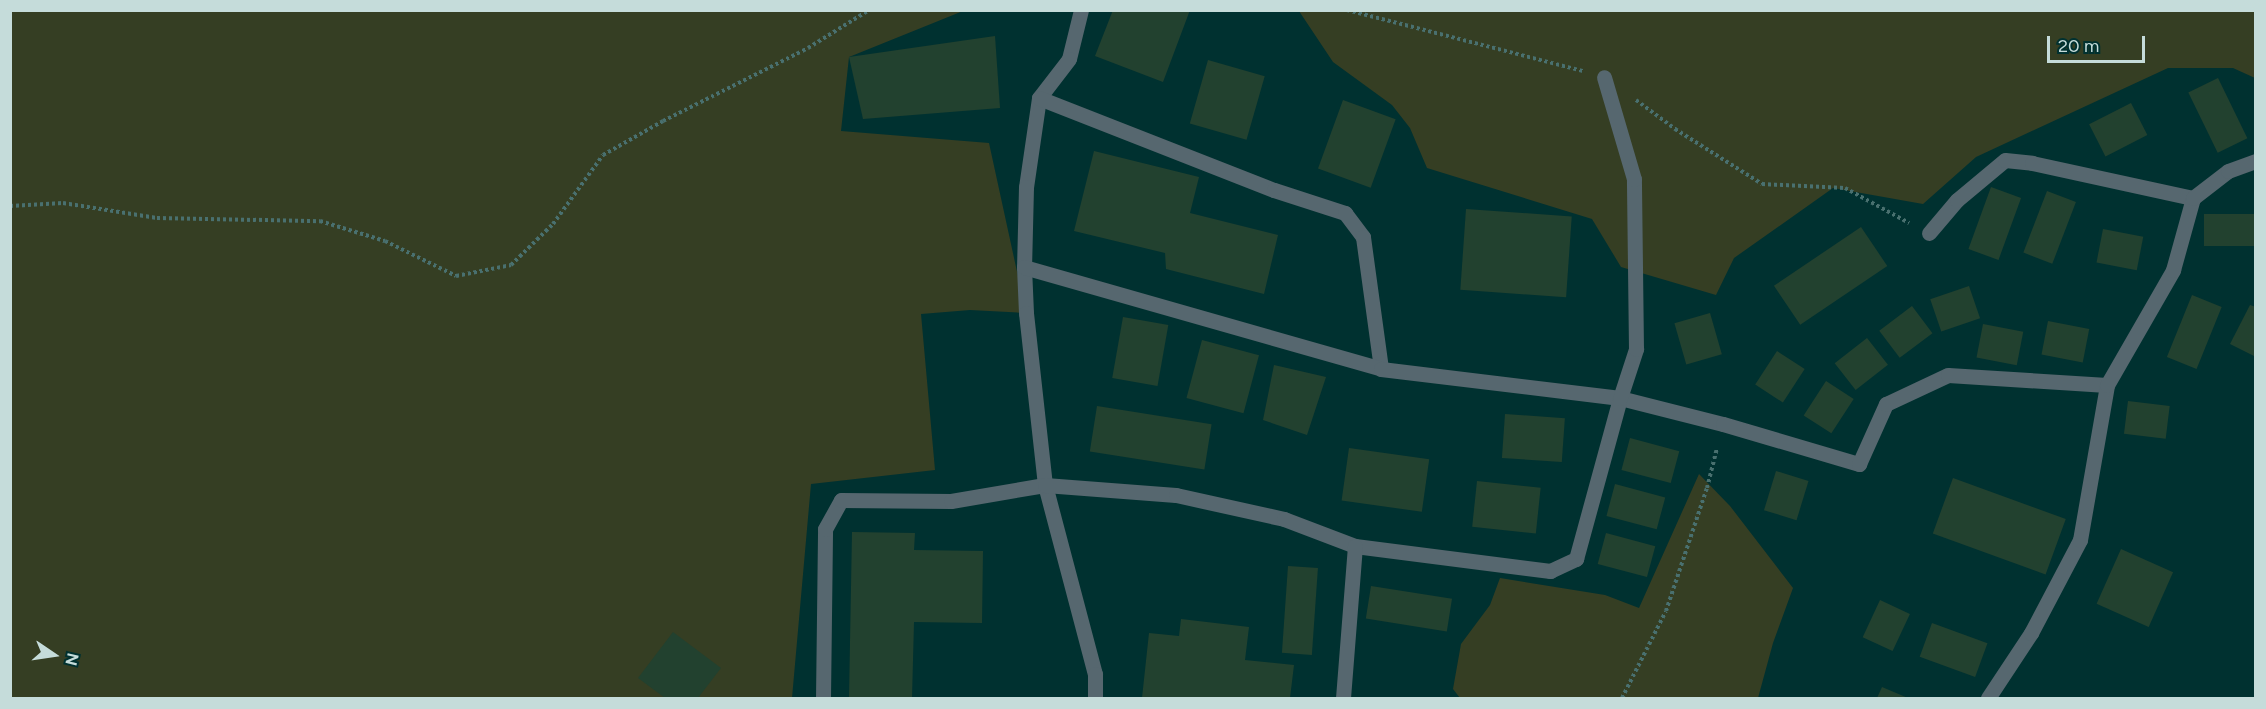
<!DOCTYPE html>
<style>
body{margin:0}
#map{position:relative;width:2266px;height:709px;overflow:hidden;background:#003130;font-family:Figtree,sans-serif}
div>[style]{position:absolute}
.green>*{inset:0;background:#353e23}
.building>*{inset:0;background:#22412f;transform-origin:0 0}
.path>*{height:4px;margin-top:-2px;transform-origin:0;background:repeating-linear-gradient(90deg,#49706f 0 3px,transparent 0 6px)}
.street>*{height:15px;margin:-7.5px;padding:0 7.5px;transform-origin:7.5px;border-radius:7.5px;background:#56676f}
span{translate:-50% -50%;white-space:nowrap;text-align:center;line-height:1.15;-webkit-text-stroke:4.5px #003130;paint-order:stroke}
.frame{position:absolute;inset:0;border:12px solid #c5dcda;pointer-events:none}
.north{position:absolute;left:24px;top:625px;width:60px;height:60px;-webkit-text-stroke:4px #003130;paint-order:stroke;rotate:103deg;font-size:16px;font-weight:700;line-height:24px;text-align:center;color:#c5dcda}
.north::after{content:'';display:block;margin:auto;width:21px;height:27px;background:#c5dcda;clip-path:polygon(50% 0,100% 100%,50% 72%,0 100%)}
.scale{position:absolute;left:2047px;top:36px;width:98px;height:27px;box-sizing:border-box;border:3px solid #c5dcda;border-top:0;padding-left:8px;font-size:18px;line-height:21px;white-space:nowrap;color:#c5dcda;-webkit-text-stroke:4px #003130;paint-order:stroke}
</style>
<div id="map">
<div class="green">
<i style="clip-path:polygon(10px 11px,963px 11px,849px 57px,841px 131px,989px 143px,1026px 313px,970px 310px,921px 314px,935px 470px,811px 484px,792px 698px,11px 698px)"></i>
<i style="clip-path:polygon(1299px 11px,2255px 11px,2255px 78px,2233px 68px,2168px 68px,1976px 157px,1923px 204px,1833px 188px,1734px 258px,1716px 295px,1621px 267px,1592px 219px,1427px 168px,1410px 128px,1392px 105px,1333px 62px)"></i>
<i style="clip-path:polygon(1699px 474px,1730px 506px,1793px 588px,1773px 643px,1758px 698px,1460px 698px,1453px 689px,1461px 644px,1490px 605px,1500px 578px,1605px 595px,1639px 608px)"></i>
</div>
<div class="building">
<i style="clip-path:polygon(1113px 10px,1190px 10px,1163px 82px,1095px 56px)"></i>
<i style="clip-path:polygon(995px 36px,1000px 108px,863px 119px,849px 57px)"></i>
<i style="left:1208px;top:60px;width:59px;height:66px;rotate:16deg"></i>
<i style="left:2218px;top:78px;width:67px;height:33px;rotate:64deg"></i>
<i style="left:1343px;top:100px;width:56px;height:73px;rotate:20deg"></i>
<i style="left:2131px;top:103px;width:36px;height:47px;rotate:63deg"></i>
<i style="clip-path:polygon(1094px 151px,1199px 177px,1190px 213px,1278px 235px,1264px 294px,1166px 269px,1165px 253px,1074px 231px)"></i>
<i style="left:1991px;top:187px;width:32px;height:66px;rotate:20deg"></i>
<i style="left:2047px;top:191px;width:31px;height:66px;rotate:21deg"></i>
<i style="left:1466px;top:209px;width:106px;height:81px;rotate:4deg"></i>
<i style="left:2256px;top:214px;width:32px;height:52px;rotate:90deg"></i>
<i style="left:1861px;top:227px;width:47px;height:105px;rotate:56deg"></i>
<i style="left:2103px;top:229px;width:41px;height:34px;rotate:11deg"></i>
<i style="left:1969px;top:286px;width:34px;height:41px;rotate:71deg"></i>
<i style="left:2192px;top:295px;width:32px;height:67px;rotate:22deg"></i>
<i style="clip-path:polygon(2250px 305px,2256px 307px,2256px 357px,2230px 344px)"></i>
<i style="left:1912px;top:306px;width:34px;height:41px;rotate:53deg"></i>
<i style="left:1710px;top:313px;width:43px;height:37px;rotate:74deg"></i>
<i style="left:1123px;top:317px;width:46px;height:62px;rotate:10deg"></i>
<i style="left:2048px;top:321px;width:42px;height:34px;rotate:11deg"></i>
<i style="left:1983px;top:324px;width:41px;height:34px;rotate:11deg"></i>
<i style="left:1867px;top:338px;width:34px;height:41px;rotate:52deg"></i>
<i style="left:1202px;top:340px;width:59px;height:60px;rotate:15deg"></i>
<i style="left:1777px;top:351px;width:33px;height:40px;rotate:33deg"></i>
<i style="clip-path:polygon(1274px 365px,1326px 377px,1307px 435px,1263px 420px)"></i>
<i style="left:1826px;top:381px;width:33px;height:41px;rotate:33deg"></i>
<i style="left:2128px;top:401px;width:42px;height:33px;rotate:7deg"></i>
<i style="left:1097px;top:406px;width:116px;height:46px;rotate:9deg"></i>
<i style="left:1505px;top:414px;width:60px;height:44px;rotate:4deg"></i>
<i style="left:1630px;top:438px;width:51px;height:33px;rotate:15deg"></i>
<i style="left:1349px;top:448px;width:81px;height:53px;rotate:8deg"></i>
<i style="left:1776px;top:471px;width:34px;height:41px;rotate:17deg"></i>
<i style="left:1953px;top:478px;width:120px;height:59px;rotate:20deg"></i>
<i style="left:1477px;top:481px;width:64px;height:46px;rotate:6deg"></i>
<i style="left:1615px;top:484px;width:52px;height:33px;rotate:15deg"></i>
<i style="clip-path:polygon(852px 532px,915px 533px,914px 550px,983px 551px,982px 623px,914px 622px,912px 698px,849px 698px)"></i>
<i style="left:1606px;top:533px;width:51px;height:32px;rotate:15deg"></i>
<i style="left:2121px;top:549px;width:57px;height:60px;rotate:24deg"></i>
<i style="left:1288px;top:566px;width:30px;height:87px;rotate:4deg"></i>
<i style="left:1371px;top:586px;width:82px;height:33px;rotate:9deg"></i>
<i style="left:1880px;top:600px;width:33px;height:41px;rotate:25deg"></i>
<i style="clip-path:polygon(1181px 619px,1249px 627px,1245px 660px,1294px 665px,1290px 698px,1142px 698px,1149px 633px,1179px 636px)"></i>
<i style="left:1932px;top:623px;width:59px;height:36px;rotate:20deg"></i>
<i style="clip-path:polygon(673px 632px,721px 668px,698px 698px,665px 698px,638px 678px)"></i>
<i style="clip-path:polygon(1882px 687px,1908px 698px,1877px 698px)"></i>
</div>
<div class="path">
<i style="left:1347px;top:10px;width:244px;rotate:14.5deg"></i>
<i style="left:1636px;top:100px;width:49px;rotate:36.6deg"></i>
<i style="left:1675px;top:129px;width:103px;rotate:32.3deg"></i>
<i style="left:1762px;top:184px;width:83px;rotate:2.8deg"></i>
<i style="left:1845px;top:188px;width:73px;rotate:28.7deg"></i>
<i style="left:10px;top:206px;width:53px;rotate:-3.2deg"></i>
<i style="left:63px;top:203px;width:95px;rotate:9.1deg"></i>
<i style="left:157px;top:218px;width:163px;rotate:1.1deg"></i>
<i style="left:320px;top:221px;width:68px;rotate:17.1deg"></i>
<i style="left:385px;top:241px;width:79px;rotate:26.2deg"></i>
<i style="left:456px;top:276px;width:56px;rotate:-11.3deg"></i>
<i style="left:511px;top:265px;width:59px;rotate:-44.3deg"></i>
<i style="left:553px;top:224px;width:85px;rotate:-54.1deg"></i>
<i style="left:603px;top:155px;width:69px;rotate:-29.5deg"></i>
<i style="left:663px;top:121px;width:162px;rotate:-26.7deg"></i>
<i style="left:808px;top:48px;width:72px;rotate:-31.9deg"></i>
<i style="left:1622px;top:698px;width:97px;rotate:-63.2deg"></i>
<i style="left:1666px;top:611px;width:130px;rotate:-71.6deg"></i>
<i style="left:1707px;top:488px;width:41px;rotate:-76deg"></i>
</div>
<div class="street">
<i style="left:1081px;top:10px;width:50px;rotate:103.8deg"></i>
<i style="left:1069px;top:59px;width:49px;rotate:127.6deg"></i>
<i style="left:1039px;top:98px;width:90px;rotate:98.3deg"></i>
<i style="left:1026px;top:187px;width:80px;rotate:91.4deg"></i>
<i style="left:1024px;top:267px;width:46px;rotate:87.5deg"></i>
<i style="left:1026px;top:313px;width:173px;rotate:83.7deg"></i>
<i style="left:1045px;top:485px;width:196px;rotate:75.2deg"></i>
<i style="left:1095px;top:674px;width:24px;rotate:90deg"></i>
<i style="left:1039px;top:98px;width:252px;rotate:21.4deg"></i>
<i style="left:1274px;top:190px;width:75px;rotate:17.9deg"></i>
<i style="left:1345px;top:213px;width:30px;rotate:53deg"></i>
<i style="left:1363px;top:237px;width:133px;rotate:82.2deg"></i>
<i style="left:1929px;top:233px;width:43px;rotate:-49.7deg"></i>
<i style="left:1957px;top:200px;width:62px;rotate:-39.8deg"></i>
<i style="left:2005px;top:160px;width:27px;rotate:6deg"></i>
<i style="left:2032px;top:163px;width:165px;rotate:12.3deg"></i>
<i style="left:1024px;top:267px;width:371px;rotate:15.9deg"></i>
<i style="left:1381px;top:369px;width:241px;rotate:6.9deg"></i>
<i style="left:1620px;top:398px;width:106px;rotate:14.2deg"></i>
<i style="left:1723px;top:424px;width:142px;rotate:16.4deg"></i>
<i style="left:1859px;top:464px;width:66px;rotate:-65.8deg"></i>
<i style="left:1886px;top:404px;width:68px;rotate:-25.1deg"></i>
<i style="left:1948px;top:375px;width:159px;rotate:3.6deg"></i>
<i style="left:823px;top:698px;width:169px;rotate:-89.3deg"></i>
<i style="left:825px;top:529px;width:33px;rotate:-61deg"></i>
<i style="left:841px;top:500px;width:110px;rotate:0.5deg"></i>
<i style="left:951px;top:501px;width:95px;rotate:-9.7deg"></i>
<i style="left:1045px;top:485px;width:131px;rotate:4.4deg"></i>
<i style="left:1176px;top:495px;width:111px;rotate:12.5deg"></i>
<i style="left:1284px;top:519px;width:76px;rotate:20.8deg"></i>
<i style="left:1355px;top:546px;width:197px;rotate:7.3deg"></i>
<i style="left:1550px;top:571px;width:29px;rotate:-25deg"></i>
<i style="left:1576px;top:559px;width:167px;rotate:-74.7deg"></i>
<i style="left:1620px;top:398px;width:52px;rotate:-71.9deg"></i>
<i style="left:1636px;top:349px;width:170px;rotate:-90.7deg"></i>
<i style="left:1634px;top:179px;width:106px;rotate:-106.4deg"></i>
<i style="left:1343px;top:698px;width:152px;rotate:-85.5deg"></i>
<i style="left:1988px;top:698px;width:78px;rotate:-56.5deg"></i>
<i style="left:2031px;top:633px;width:105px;rotate:-62.2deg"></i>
<i style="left:2080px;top:540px;width:157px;rotate:-80.1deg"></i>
<i style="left:2107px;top:385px;width:133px;rotate:-60.1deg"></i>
<i style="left:2173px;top:270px;width:75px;rotate:-74.5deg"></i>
<i style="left:2193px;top:198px;width:44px;rotate:-37.6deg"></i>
<i style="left:2228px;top:171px;width:30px;rotate:-20deg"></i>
</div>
<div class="frame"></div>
<div class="north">N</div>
<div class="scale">20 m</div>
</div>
